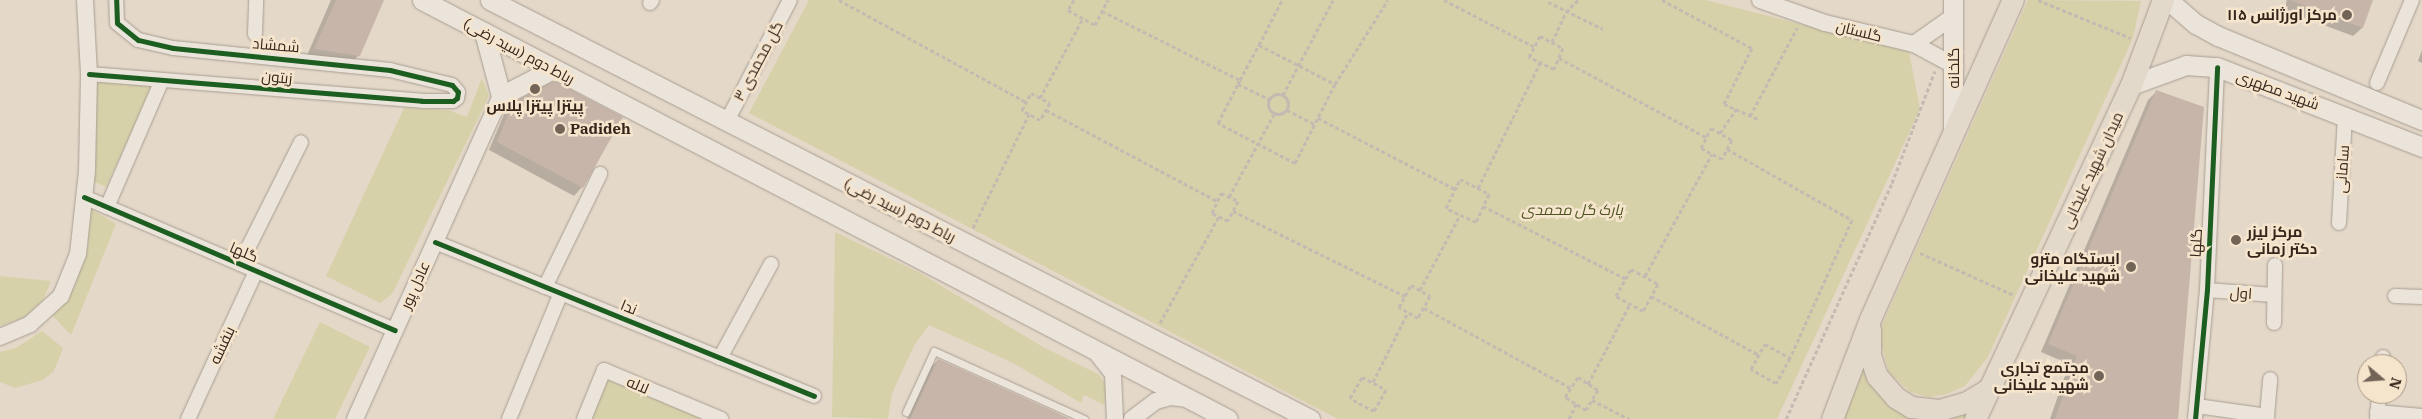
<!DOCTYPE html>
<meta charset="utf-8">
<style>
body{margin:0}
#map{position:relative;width:2422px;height:419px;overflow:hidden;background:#e4d8c8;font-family:"IBM Plex Serif",Cairo,serif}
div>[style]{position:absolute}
.green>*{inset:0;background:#d7d1aa}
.shadow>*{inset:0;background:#0003}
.building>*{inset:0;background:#c7b5a9}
.path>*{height:3px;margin-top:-1.5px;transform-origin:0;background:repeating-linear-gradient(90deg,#c3bab1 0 4px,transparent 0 6.5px)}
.path>.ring{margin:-1.5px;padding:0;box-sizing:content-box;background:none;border:3px solid #c3bab1;border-radius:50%}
.roads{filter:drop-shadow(0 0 1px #a89d92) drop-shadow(0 0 1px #a89d92)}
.service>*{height:7px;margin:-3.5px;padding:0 3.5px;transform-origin:3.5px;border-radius:3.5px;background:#ebe4da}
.minor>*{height:14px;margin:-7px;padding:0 7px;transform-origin:7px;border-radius:7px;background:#ebe4da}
.tertiary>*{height:16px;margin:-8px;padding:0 8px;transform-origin:8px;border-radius:8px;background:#ebe4da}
.secondary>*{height:19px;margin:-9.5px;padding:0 9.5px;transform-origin:9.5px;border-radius:9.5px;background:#ebe4da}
.primary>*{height:21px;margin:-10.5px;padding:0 10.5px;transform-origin:10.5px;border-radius:10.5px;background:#e3d9cb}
.cycleway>*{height:5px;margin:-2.5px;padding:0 2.5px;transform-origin:2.5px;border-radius:2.5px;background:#1b5e20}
.dots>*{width:14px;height:14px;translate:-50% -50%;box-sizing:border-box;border:2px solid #f6e5cd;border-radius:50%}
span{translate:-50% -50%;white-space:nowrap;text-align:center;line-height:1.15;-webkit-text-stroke:5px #f6e5cd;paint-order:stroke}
.poi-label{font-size:15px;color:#36251b;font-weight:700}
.right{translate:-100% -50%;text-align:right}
.left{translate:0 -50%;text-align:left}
.street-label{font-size:15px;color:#36251b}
.park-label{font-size:15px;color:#4c5321;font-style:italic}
.north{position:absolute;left:2357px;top:354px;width:50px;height:50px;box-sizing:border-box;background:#f6e5cd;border:1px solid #a99886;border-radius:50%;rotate:108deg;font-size:14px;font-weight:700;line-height:20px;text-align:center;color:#36251b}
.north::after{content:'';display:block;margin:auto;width:18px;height:22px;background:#736458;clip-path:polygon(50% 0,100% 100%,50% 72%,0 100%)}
</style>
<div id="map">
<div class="green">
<i style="clip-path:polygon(809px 0,1706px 0,1909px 52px,1920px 109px,1777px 419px,1338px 419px,749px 113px)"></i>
<i style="clip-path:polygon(2028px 0,2141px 1px,2133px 38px,1988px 357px,1965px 386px,1947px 394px,1928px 397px,1910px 392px,1889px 372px,1880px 340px,1882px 325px)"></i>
<i style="clip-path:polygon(482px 78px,489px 96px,392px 294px,380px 303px,326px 276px,404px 108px,448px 110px,467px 117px)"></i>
<i style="clip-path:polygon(93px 81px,153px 86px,106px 187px,91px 180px)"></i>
<i style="clip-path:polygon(89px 208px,116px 224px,71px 335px,53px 316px,74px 288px,88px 247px)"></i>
<i style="clip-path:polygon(835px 232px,920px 273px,1043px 347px,1098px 374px,1108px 387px,1104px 405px,1084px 395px,1081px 403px,1013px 363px,929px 325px,915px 344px,892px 393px,888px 419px,832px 417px)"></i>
<i style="clip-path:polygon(0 276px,51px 281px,43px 300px,23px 318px,0 326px)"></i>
<i style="clip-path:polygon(320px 322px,370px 347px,335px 419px,273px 419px)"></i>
<i style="clip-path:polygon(42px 331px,63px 348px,54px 371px,43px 380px,15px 388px,0 382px,0 352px,16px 348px)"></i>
<i style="clip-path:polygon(1865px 363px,1897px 408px,1969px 411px,1965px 419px,1844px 419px)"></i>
<i style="clip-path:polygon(608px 379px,704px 419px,591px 419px)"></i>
</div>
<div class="shadow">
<i style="clip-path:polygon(331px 0,383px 0,359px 55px,348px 66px,305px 60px)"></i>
<i style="clip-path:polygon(2287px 0,2372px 0,2362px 28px,2353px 36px,2284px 10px)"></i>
<i style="clip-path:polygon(2422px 50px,2422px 63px,2418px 61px)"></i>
<i style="clip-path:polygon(2156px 92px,2177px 419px,2050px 419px,2069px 364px,2041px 352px,2148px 100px)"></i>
<i style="clip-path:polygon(514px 103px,582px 187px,574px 196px,489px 150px,505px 112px)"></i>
<i style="clip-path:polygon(938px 360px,1057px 419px,907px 419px,930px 368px)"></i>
</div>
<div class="building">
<i style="clip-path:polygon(336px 0,384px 0,360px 56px,314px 49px)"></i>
<i style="clip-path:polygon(2290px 0,2373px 0,2363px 28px)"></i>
<i style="clip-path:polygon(554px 81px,623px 117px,583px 188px,497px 142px,513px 102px)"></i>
<i style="clip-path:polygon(2156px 90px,2204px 107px,2178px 419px,2055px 419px,2077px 356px,2048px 344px)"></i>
<i style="clip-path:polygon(938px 359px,978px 377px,1070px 419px,910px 419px)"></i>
</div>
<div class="path">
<i style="left:839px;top:0;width:213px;rotate:28.6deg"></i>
<i style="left:1074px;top:0;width:12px;rotate:121deg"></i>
<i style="left:1068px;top:10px;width:31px;rotate:29deg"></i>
<i style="left:1095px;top:25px;width:28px;rotate:-63deg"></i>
<i style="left:1444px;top:0;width:102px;rotate:27.3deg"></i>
<i style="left:1662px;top:0;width:102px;rotate:28.1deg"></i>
<i style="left:1752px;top:48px;width:63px;rotate:116.6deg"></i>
<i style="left:1724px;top:104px;width:39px;rotate:24deg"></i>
<i style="left:2038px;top:0;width:100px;rotate:22.2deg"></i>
<i style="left:1548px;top:2px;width:61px;rotate:26.1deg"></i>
<i style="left:1102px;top:11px;width:154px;rotate:26.6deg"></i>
<i style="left:1540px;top:36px;width:26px;rotate:28deg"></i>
<i style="left:1563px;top:48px;width:23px;rotate:113deg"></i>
<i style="left:1554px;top:69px;width:28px;rotate:-154deg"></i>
<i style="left:1529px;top:57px;width:24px;rotate:-62deg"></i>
<i style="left:1552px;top:42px;width:33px;rotate:-65deg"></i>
<i style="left:1566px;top:12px;width:17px;rotate:-45deg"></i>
<i style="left:1259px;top:45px;width:85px;rotate:27.2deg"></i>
<i style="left:1335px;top:84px;width:89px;rotate:116.9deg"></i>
<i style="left:1295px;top:163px;width:87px;rotate:-152.5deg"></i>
<i style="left:1218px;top:123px;width:44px;rotate:-62.9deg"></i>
<i style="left:1238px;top:84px;width:4px;rotate:-63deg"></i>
<i style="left:1240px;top:80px;width:40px;rotate:-62deg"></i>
<i style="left:1259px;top:45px;width:51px;rotate:-62.9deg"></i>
<i style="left:1559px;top:58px;width:167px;rotate:28.3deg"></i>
<i style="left:1238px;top:84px;width:34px;rotate:26deg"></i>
<i style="left:1335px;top:84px;width:99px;rotate:-57.8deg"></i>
<i style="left:1031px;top:93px;width:21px;rotate:28deg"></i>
<i style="left:1050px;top:103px;width:20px;rotate:120deg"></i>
<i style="left:1040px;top:120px;width:21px;rotate:-151deg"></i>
<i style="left:1022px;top:110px;width:19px;rotate:-62deg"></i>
<i class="ring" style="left:1268px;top:94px;width:17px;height:17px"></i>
<i style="left:1283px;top:95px;width:107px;rotate:-62.2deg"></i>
<i style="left:1040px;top:98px;width:91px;rotate:-61.7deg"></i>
<i style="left:1046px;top:110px;width:194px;rotate:28deg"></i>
<i style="left:1287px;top:110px;width:31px;rotate:27deg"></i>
<i style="left:1750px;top:116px;width:100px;rotate:-61.9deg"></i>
<i style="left:1318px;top:118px;width:154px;rotate:27.4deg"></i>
<i style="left:1711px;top:128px;width:24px;rotate:30deg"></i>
<i style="left:1732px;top:140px;width:21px;rotate:118deg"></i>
<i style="left:1722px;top:159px;width:24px;rotate:-152deg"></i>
<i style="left:1701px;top:148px;width:22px;rotate:-63deg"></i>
<i style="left:1720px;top:133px;width:29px;rotate:-56deg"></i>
<i style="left:1727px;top:149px;width:144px;rotate:29.6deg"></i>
<i style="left:1852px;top:220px;width:151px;rotate:114.2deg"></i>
<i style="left:1460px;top:179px;width:33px;rotate:27deg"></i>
<i style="left:1489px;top:194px;width:31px;rotate:115deg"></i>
<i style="left:1476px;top:222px;width:33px;rotate:-155deg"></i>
<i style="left:1446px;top:208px;width:32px;rotate:-64deg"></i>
<i style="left:1478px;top:188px;width:140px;rotate:-63.6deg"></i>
<i style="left:1221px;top:193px;width:19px;rotate:25deg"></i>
<i style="left:1238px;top:201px;width:22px;rotate:117deg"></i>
<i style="left:1228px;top:221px;width:18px;rotate:-153deg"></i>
<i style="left:1212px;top:213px;width:22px;rotate:-66deg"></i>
<i style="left:1229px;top:197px;width:94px;rotate:-61.5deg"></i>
<i style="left:1483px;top:206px;width:161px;rotate:27deg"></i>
<i style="left:1233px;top:211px;width:192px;rotate:26.3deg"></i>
<i style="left:973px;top:228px;width:127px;rotate:-63.8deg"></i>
<i style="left:1920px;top:253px;width:103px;rotate:24.1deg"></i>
<i style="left:1631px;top:269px;width:31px;rotate:29deg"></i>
<i style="left:1658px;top:284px;width:31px;rotate:119deg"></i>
<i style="left:1643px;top:311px;width:31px;rotate:-151deg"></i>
<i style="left:1616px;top:296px;width:31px;rotate:-61deg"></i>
<i style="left:1645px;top:276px;width:139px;rotate:-61.2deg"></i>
<i style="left:1411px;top:285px;width:22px;rotate:30deg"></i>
<i style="left:1430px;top:296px;width:25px;rotate:119deg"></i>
<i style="left:1418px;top:318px;width:22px;rotate:-150deg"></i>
<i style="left:1399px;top:307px;width:25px;rotate:-61deg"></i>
<i style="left:1420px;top:290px;width:85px;rotate:-61.9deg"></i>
<i style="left:1651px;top:296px;width:123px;rotate:28.6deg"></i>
<i style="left:1424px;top:308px;width:167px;rotate:28.6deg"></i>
<i style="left:1160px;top:323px;width:122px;rotate:-61.1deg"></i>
<i style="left:1765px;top:344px;width:29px;rotate:29deg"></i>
<i style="left:1790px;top:358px;width:29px;rotate:119deg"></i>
<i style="left:1776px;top:383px;width:29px;rotate:-151deg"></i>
<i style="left:1751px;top:369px;width:29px;rotate:-61deg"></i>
<i style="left:1362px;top:377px;width:27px;rotate:28deg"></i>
<i style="left:1386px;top:390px;width:24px;rotate:120deg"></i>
<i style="left:1374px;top:411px;width:27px;rotate:-152deg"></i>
<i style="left:1350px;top:398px;width:24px;rotate:-60deg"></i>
<i style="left:1578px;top:377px;width:24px;rotate:33deg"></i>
<i style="left:1598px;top:390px;width:23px;rotate:121deg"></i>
<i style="left:1586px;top:410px;width:25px;rotate:-148deg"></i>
<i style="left:1565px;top:397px;width:24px;rotate:-57deg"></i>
<i style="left:1373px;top:382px;width:78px;rotate:-63.4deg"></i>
<i style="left:1588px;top:384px;width:90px;rotate:-62.3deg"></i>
<i style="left:1592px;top:400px;width:42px;rotate:27.2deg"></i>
<i style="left:1569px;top:419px;width:17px;rotate:-65deg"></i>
<i style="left:1786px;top:419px;width:259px;rotate:-65.8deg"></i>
<i style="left:1892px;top:183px;width:120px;rotate:-69deg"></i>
</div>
<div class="roads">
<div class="service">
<i style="left:906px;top:412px;width:67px;rotate:-65.3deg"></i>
<i style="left:934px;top:351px;width:165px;rotate:24.4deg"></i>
</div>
<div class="minor">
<i style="left:650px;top:3px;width:4px;rotate:-56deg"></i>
<i style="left:255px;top:34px;width:34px;rotate:-88deg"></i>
<i style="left:89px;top:74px;width:334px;rotate:4.6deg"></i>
<i style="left:422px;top:101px;width:31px"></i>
<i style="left:453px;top:101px;width:5px;rotate:-37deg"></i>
<i style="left:457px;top:98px;width:6px;rotate:-81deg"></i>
<i style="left:458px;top:92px;width:9px;rotate:-131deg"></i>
<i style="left:452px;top:85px;width:64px;rotate:-166.4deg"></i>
<i style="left:390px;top:70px;width:218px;rotate:-174.2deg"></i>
<i style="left:173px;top:48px;width:36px;rotate:-167deg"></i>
<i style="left:138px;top:40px;width:27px;rotate:-141deg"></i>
<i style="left:117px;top:23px;width:23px;rotate:-92deg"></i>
<i style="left:2377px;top:83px;width:90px;rotate:-67.1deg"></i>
<i style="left:727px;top:121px;width:136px;rotate:-62.5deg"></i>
<i style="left:84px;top:197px;width:338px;rotate:23.2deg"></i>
<i style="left:107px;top:207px;width:138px;rotate:-66.6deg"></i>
<i style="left:2339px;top:223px;width:108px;rotate:-86.8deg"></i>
<i style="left:435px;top:242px;width:409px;rotate:22.1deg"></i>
<i style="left:240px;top:264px;width:136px;rotate:-63.4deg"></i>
<i style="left:545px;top:287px;width:126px;rotate:-64deg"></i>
<i style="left:2207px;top:290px;width:67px;rotate:4.3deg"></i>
<i style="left:2395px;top:296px;width:27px;rotate:2deg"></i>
<i style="left:2274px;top:323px;width:58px;rotate:-89deg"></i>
<i style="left:720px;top:358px;width:107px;rotate:-61.5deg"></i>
<i style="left:2382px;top:364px;width:7px;rotate:-82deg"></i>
<i style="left:2197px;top:406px;width:71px;rotate:8.1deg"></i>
<i style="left:2267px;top:416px;width:37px;rotate:-85deg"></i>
<i style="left:2377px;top:412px;width:45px;rotate:5.1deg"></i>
<i style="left:188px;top:419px;width:163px;rotate:-65.3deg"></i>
<i style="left:509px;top:419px;width:136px;rotate:-67.6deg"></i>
<i style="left:584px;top:419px;width:53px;rotate:-67.8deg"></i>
<i style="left:604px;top:370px;width:127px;rotate:22.7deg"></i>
<i style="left:2195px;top:419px;width:130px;rotate:-84.7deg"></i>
<i style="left:2207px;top:290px;width:223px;rotate:-87.4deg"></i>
<i style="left:2377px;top:419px;width:25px;rotate:-85deg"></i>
</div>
<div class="tertiary">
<i style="left:1760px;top:0;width:69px;rotate:19.5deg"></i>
<i style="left:1825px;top:23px;width:91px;rotate:13.3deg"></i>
<i style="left:1914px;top:44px;width:47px;rotate:28.2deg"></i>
<i style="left:1914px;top:44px;width:49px;rotate:-35deg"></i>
<i style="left:0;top:337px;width:33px;rotate:-23deg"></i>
<i style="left:30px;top:324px;width:42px;rotate:-42.1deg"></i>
<i style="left:61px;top:296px;width:45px;rotate:-68deg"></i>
<i style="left:78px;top:254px;width:83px;rotate:-83.8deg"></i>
<i style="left:87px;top:171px;width:97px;rotate:-88.8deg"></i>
<i style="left:89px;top:74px;width:74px;rotate:-93.1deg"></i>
<i style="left:1096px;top:352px;width:28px;rotate:52deg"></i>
<i style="left:1113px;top:374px;width:45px;rotate:87.5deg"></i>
<i style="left:355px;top:419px;width:354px;rotate:-65.7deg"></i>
<i style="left:1132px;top:419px;width:30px;rotate:-37deg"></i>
<i style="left:1156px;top:401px;width:16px;rotate:-15deg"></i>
<i style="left:1171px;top:397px;width:17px;rotate:7deg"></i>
</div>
<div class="secondary">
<i style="left:422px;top:0;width:908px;rotate:27.47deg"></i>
<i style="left:490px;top:0;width:921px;rotate:27.07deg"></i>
<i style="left:2168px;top:0;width:37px;rotate:41deg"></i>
<i style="left:2196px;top:24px;width:25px;rotate:29deg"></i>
<i style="left:2218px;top:36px;width:221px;rotate:22.4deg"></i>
<i style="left:484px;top:32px;width:66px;rotate:75.1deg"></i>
<i style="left:501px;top:96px;width:59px;rotate:-27.4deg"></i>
<i style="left:2131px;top:85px;width:59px;rotate:-20deg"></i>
<i style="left:2186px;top:65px;width:31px;rotate:4deg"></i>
<i style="left:2217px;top:67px;width:220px;rotate:21.3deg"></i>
<i style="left:1953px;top:131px;width:131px;rotate:-90deg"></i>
</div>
<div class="primary">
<i style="left:1870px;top:329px;width:26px;rotate:90deg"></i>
<i style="left:1870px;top:355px;width:22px;rotate:72deg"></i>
<i style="left:1877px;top:376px;width:28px;rotate:49deg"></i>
<i style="left:1895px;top:397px;width:19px;rotate:32deg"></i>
<i style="left:1911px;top:407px;width:28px;rotate:6deg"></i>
<i style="left:1939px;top:410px;width:29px;rotate:-16deg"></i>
<i style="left:1967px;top:402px;width:27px;rotate:-31deg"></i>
<i style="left:1832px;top:419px;width:107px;rotate:-69.2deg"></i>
<i style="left:1870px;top:319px;width:350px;rotate:-65.9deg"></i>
<i style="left:1975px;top:419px;width:369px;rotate:-65deg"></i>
<i style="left:2131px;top:85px;width:91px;rotate:-69.4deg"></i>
</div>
</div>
<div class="cycleway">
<i style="left:89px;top:74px;width:334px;rotate:4.6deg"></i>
<i style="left:422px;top:101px;width:31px"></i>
<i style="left:453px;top:101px;width:5px;rotate:-37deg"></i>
<i style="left:457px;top:98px;width:6px;rotate:-81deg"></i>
<i style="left:458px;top:92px;width:9px;rotate:-131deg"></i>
<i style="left:452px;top:85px;width:64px;rotate:-166.4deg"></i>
<i style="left:390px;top:70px;width:218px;rotate:-174.2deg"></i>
<i style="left:173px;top:48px;width:36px;rotate:-167deg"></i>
<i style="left:138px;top:40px;width:27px;rotate:-141deg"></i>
<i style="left:117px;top:23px;width:23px;rotate:-92deg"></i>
<i style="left:84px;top:197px;width:338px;rotate:23.2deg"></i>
<i style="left:435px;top:242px;width:409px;rotate:22.1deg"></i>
<i style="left:2195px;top:419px;width:130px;rotate:-84.7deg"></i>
<i style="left:2207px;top:290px;width:223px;rotate:-87.4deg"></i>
</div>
<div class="dots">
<i style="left:2347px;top:15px;background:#736458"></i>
<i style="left:535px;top:89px;background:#736458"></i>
<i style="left:560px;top:129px;background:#736458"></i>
<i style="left:2236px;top:240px;background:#736458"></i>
<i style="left:2131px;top:267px;background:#736458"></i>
<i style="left:2099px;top:376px;background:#736458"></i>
</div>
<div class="poi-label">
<span class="right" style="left:2337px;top:15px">مرکز اورژانس ۱۱۵</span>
<span style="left:535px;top:106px">پیتزا پیتزا پلاس</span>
<span class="left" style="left:570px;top:129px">Padideh</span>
<span class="left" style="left:2247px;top:240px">مرکز لیزر<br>دکتر زمانی</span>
<span class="right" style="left:2120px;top:267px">ایستگاه مترو<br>شهید علیخانی</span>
<span class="right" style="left:2089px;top:376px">مجتمع تجاری<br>شهید علیخانی</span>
</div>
<div class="street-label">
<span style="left:1859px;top:31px;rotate:14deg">گلستان</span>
<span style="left:276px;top:45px;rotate:5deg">شمشاد</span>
<span style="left:519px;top:51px;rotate:28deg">رباط دوم (سید رضی)</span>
<span style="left:758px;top:61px;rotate:-62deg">گل محمدی ۳</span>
<span style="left:1954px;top:68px;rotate:-90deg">گلخانه</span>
<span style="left:277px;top:77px;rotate:5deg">زیتون</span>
<span style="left:2278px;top:90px;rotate:20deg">شهید مطهری</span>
<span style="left:2342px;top:169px;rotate:-86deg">سامانی</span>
<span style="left:2092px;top:170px;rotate:-65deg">میدان شهید علیخانی</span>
<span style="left:900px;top:210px;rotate:27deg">رباط دوم (سید رضی)</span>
<span style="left:2196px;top:243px;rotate:-87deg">گلها</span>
<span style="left:244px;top:252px;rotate:23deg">گلها</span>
<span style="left:415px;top:285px;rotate:-66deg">عادل پور</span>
<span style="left:2241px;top:293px;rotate:4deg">اول</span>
<span style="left:629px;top:307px;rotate:22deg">ندا</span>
<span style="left:222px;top:345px;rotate:-65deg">بنفشه</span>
<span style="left:638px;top:385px;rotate:23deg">لاله</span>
</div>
<div class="park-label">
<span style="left:1572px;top:210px">پارک گل محمدی</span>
</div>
<div class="north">N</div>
</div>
